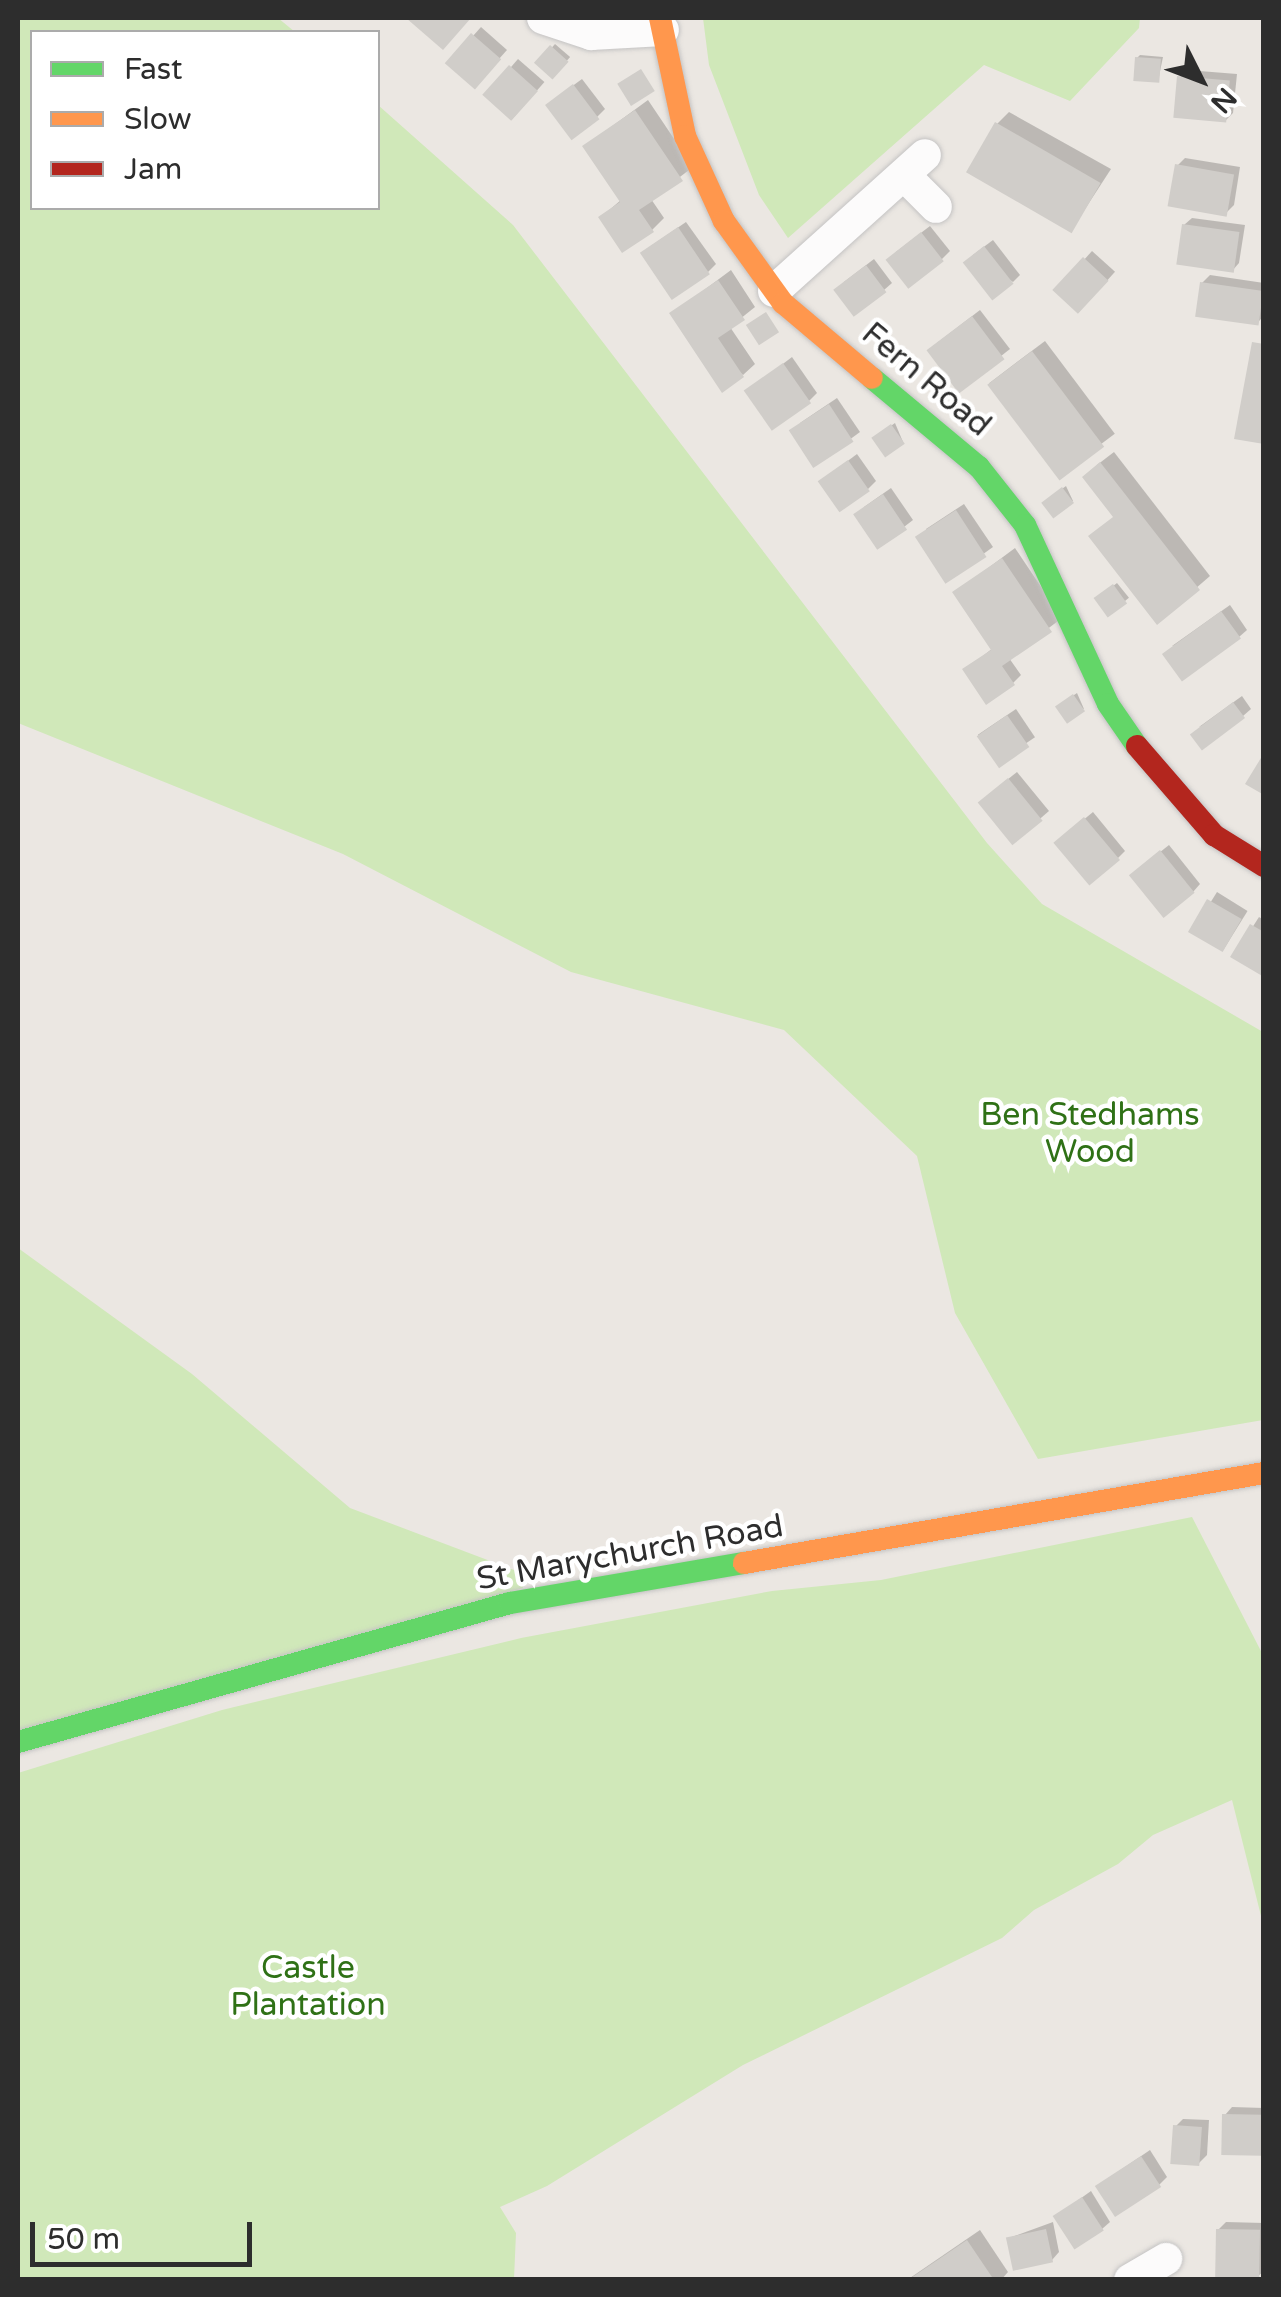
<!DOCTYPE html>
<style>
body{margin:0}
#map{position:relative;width:1281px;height:2297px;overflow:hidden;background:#ebe7e2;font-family:"Varela Round",sans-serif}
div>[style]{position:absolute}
.green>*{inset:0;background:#d0e8b9}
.shadow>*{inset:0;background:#0003;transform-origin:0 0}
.building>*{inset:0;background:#d0cdc9;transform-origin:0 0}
.roads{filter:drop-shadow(0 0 2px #c4c3c3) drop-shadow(0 0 2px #c4c3c3)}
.street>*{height:32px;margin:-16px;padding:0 16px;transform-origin:16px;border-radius:16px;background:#fcfbfb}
.fast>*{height:22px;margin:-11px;padding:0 11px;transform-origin:11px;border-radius:11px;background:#63d668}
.slow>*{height:22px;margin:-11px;padding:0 11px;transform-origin:11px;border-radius:11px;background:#ff974d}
.jam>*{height:22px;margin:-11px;padding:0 11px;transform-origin:11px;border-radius:11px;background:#b3261e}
span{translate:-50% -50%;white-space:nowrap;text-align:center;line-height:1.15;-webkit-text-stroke:9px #fff;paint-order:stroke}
.street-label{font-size:32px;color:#2d2d2d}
.park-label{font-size:32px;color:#2f7116}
.frame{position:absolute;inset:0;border:20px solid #2d2d2d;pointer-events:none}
.legend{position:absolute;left:30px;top:30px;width:350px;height:180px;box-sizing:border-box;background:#fff;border:2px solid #ababab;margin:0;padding:12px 18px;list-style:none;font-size:30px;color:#2d2d2d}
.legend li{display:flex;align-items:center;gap:20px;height:50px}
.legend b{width:50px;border:2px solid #ababab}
.north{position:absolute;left:1151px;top:30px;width:100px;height:100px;-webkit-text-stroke:8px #fff;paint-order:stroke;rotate:132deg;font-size:28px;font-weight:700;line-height:40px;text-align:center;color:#2d2d2d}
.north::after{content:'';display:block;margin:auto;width:35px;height:45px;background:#2d2d2d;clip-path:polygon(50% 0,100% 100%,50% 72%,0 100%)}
.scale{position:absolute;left:30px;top:2222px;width:222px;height:45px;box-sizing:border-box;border:5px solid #2d2d2d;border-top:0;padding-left:12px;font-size:30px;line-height:35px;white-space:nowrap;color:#2d2d2d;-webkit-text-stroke:8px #fff;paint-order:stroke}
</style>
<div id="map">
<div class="green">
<i style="clip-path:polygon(18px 18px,278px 18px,295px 32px,32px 32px,32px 208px,378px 208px,378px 105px,513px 225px,987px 843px,1042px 904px,1263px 1032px,1263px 1420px,1038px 1459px,955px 1313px,917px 1156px,784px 1030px,571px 972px,343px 854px,18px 723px)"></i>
<i style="clip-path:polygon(703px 18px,1140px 18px,1139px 28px,1070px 101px,984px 65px,788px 238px,759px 195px,709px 65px)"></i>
<i style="clip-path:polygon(18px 1248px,192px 1374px,350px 1508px,522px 1573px,523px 1588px,18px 1733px)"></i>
<i style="clip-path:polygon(1192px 1517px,1263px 1655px,1263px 1924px,1232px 1800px,1153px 1835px,1118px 1864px,1034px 1910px,1002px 1938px,743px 2065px,547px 2186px,500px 2207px,516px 2233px,514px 2279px,18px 2279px,18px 1773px,222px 1710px,521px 1638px,772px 1591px,881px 1580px)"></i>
</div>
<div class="shadow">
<i style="clip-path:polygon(481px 27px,507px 50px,481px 79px,448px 64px)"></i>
<i style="left:555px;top:44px;width:20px;height:25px;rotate:41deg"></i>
<i style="clip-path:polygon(1140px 55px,1163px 57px,1158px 81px,1137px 58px)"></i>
<i style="left:518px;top:59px;width:35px;height:49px;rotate:41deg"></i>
<i style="clip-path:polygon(1187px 70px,1237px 74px,1233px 113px,1225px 121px,1179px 78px)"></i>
<i style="clip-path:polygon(582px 79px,605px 109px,597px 117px,556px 98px)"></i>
<i style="clip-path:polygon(648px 100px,693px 167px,651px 199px,664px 218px,652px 230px,601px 217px,621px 200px,585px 146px)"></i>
<i style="clip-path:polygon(1009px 112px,1111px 169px,1072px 229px,997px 124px)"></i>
<i style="clip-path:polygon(1185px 158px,1240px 167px,1234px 205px,1226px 213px,1177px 166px)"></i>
<i style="clip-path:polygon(1192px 218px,1245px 225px,1239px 263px,1232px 271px,1184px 225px)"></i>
<i style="clip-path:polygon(686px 222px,716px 264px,708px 272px,651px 246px)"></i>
<i style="clip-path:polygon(930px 226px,950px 251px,942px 259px,896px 252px)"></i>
<i style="clip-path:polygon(993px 240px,1020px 275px,1013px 282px,973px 255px)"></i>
<i style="left:1092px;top:251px;width:31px;height:54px;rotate:42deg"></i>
<i style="clip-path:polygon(874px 259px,892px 283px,884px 290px,844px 282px)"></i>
<i style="clip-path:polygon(731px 270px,755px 307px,730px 327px,755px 364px,743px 375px,672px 314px)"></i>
<i style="clip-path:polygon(1210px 275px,1264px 283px,1264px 316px,1257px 323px,1202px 283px)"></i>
<i style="clip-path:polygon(980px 310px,1010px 349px,959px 389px,937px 343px)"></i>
<i style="left:1045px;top:341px;width:116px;height:70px;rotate:53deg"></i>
<i style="clip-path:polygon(792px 357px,817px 393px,809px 401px,747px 391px)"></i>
<i style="clip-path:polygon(837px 398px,860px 432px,815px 465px,800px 423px)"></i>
<i style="clip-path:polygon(895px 423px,903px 442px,878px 435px)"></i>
<i style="clip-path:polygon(1114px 452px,1210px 576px,1158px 621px,1097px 465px)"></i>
<i style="clip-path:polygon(857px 454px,876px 481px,868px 489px,821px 481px)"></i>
<i style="clip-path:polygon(1066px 486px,1073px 501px,1048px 499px)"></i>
<i style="clip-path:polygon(891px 488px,913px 520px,878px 547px,864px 507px)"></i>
<i style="clip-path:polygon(964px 504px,993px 547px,947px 580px,926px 529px)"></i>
<i style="clip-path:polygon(1015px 548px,1062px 618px,1009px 658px,1021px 675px,1013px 683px,965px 670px,993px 648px,956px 592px)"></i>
<i style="left:1117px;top:583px;width:19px;height:26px;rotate:51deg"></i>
<i style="clip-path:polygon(1230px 605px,1247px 630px,1239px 637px,1172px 646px)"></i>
<i style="clip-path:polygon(1077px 693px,1084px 709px,1061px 704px)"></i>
<i style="clip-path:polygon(1242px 696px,1251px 709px,1243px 716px,1199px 727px)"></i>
<i style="left:1016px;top:709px;width:34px;height:46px;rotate:56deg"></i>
<i style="clip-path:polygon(1017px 772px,1049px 811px,1013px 842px,988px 795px)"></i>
<i style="clip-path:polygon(1093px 812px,1125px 851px,1118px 858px,1065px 835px)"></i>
<i style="clip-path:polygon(1169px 845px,1200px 884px,1193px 892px,1140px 868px)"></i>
<i style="left:1217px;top:892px;width:36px;height:47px;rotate:32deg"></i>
<i style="clip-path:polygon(1259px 917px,1264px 920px,1264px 974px,1234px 956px)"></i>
<i style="clip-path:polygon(1232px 2107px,1264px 2108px,1260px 2154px,1225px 2115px)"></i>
<i style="clip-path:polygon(1183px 2119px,1209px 2120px,1207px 2155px,1199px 2163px,1175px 2127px)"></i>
<i style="clip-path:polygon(1150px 2150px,1167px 2177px,1159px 2185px,1097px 2186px)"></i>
<i style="clip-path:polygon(1091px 2191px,1110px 2222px,1102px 2229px,1056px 2216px)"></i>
<i style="clip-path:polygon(1053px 2222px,1059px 2252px,1052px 2260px,1009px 2238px)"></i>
<i style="clip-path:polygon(1226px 2222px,1264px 2223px,1264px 2271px,1257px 2277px,1218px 2230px)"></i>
<i style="clip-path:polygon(980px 2230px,1008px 2272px,1001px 2280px,907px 2280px)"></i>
</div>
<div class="building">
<i style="clip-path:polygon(406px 18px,471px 18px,443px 50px)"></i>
<i style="left:471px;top:33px;width:40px;height:40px;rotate:41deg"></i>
<i style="left:550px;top:45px;width:25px;height:24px;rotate:42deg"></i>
<i style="left:1135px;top:57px;width:26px;height:24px;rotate:4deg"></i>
<i style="left:509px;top:65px;width:39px;height:40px;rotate:42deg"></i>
<i style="left:641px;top:69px;width:26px;height:28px;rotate:58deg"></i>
<i style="left:1177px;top:76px;width:53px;height:42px;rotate:5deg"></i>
<i style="left:573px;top:84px;width:44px;height:35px;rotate:53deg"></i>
<i style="clip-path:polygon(635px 110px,683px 181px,639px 210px,654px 232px,622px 253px,598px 217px,620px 202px,582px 146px)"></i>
<i style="left:995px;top:122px;width:122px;height:58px;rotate:30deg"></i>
<i style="left:1175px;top:164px;width:60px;height:43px;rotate:10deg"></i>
<i style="left:1182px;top:224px;width:58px;height:41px;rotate:8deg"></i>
<i style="left:678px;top:227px;width:57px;height:46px;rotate:56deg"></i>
<i style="left:921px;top:232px;width:37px;height:45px;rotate:52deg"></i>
<i style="left:984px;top:246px;width:48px;height:27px;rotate:52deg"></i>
<i style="left:1083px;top:257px;width:35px;height:45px;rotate:43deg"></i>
<i style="left:866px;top:265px;width:34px;height:41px;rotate:53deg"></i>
<i style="clip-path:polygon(718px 280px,745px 320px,718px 338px,744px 377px,722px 393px,669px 313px)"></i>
<i style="left:1200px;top:282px;width:64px;height:35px;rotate:8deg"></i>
<i style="left:766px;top:312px;width:24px;height:24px;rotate:57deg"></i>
<i style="left:972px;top:316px;width:54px;height:57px;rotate:53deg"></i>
<i style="clip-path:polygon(1252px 342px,1264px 344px,1264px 444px,1234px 439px)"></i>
<i style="left:1032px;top:351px;width:120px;height:56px;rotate:53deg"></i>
<i style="left:783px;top:363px;width:49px;height:48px;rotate:55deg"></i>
<i style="left:829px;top:404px;width:45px;height:48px;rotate:57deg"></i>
<i style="left:891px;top:424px;width:24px;height:24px;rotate:55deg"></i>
<i style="left:848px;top:460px;width:38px;height:37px;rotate:55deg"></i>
<i style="clip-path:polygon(1100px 462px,1200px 590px,1157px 625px,1088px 536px,1113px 517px,1082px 477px)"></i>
<i style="left:1062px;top:487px;width:20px;height:26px;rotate:53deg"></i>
<i style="left:883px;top:494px;width:43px;height:36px;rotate:56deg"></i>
<i style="left:956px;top:510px;width:56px;height:49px;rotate:57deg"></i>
<i style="clip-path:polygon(1002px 558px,1052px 632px,1002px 666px,1015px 685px,986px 705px,962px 669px,991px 650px,952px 592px)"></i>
<i style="left:1113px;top:584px;width:24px;height:24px;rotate:54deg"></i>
<i style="left:1221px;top:611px;width:34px;height:73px;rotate:54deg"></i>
<i style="left:1073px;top:694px;width:21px;height:22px;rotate:55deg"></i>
<i style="left:1233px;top:702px;width:20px;height:54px;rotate:53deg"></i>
<i style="left:1007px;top:715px;width:39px;height:37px;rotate:55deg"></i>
<i style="clip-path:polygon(1264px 753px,1264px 795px,1245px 784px)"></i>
<i style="left:1008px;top:778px;width:55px;height:39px;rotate:51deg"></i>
<i style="left:1084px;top:817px;width:56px;height:40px;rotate:50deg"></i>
<i style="left:1160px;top:850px;width:55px;height:40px;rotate:51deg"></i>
<i style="left:1207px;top:899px;width:40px;height:38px;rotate:30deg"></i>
<i style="clip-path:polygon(1250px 924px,1264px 932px,1264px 977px,1230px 957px)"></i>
<i style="left:1222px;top:2114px;width:41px;height:41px;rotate:1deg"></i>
<i style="left:1173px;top:2125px;width:29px;height:39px;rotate:4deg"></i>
<i style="left:1141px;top:2156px;width:37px;height:55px;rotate:57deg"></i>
<i style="left:1082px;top:2197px;width:40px;height:35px;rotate:57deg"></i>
<i style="left:1046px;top:2229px;width:34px;height:41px;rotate:78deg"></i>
<i style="left:1216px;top:2229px;width:44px;height:49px;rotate:1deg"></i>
<i style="clip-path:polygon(967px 2240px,994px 2280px,908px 2280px)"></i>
</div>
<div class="roads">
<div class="street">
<i style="left:543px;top:18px;width:51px;rotate:18.4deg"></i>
<i style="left:591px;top:34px;width:72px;rotate:-3.2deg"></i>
<i style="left:904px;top:175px;width:45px;rotate:45deg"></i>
<i style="left:774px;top:291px;width:203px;rotate:-42deg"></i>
<i style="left:1130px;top:2280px;width:42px;rotate:-30.3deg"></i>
</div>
<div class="fast">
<i style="left:872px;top:378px;width:139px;rotate:39.8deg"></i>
<i style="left:979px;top:467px;width:74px;rotate:51.6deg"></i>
<i style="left:1025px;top:525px;width:197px;rotate:65.1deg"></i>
<i style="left:1108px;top:704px;width:51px;rotate:55.4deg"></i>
<i style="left:18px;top:1742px;width:511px;rotate:-15.78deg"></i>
<i style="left:510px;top:1603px;width:237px;rotate:-9.7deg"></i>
</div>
<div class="slow">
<i style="left:660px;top:18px;width:121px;rotate:78deg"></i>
<i style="left:685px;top:136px;width:94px;rotate:65.4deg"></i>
<i style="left:724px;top:221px;width:101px;rotate:54.3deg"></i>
<i style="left:783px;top:303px;width:116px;rotate:40.1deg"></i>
<i style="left:744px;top:1563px;width:528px;rotate:-9.82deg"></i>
</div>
<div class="jam">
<i style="left:1137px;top:746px;width:118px;rotate:49.1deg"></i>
<i style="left:1214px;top:835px;width:59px;rotate:31.8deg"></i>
</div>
</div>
<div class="street-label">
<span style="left:926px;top:380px;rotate:40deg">Fern Road</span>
<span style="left:630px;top:1553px;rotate:-10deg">St Marychurch Road</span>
</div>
<div class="park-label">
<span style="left:1090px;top:1134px">Ben Stedhams<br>Wood</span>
<span style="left:308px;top:1987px">Castle<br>Plantation</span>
</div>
<div class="frame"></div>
<ul class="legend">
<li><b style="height:12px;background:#63d668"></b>Fast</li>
<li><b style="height:12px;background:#ff974d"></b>Slow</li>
<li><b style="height:12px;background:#b3261e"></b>Jam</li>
</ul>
<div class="north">N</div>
<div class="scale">50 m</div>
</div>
